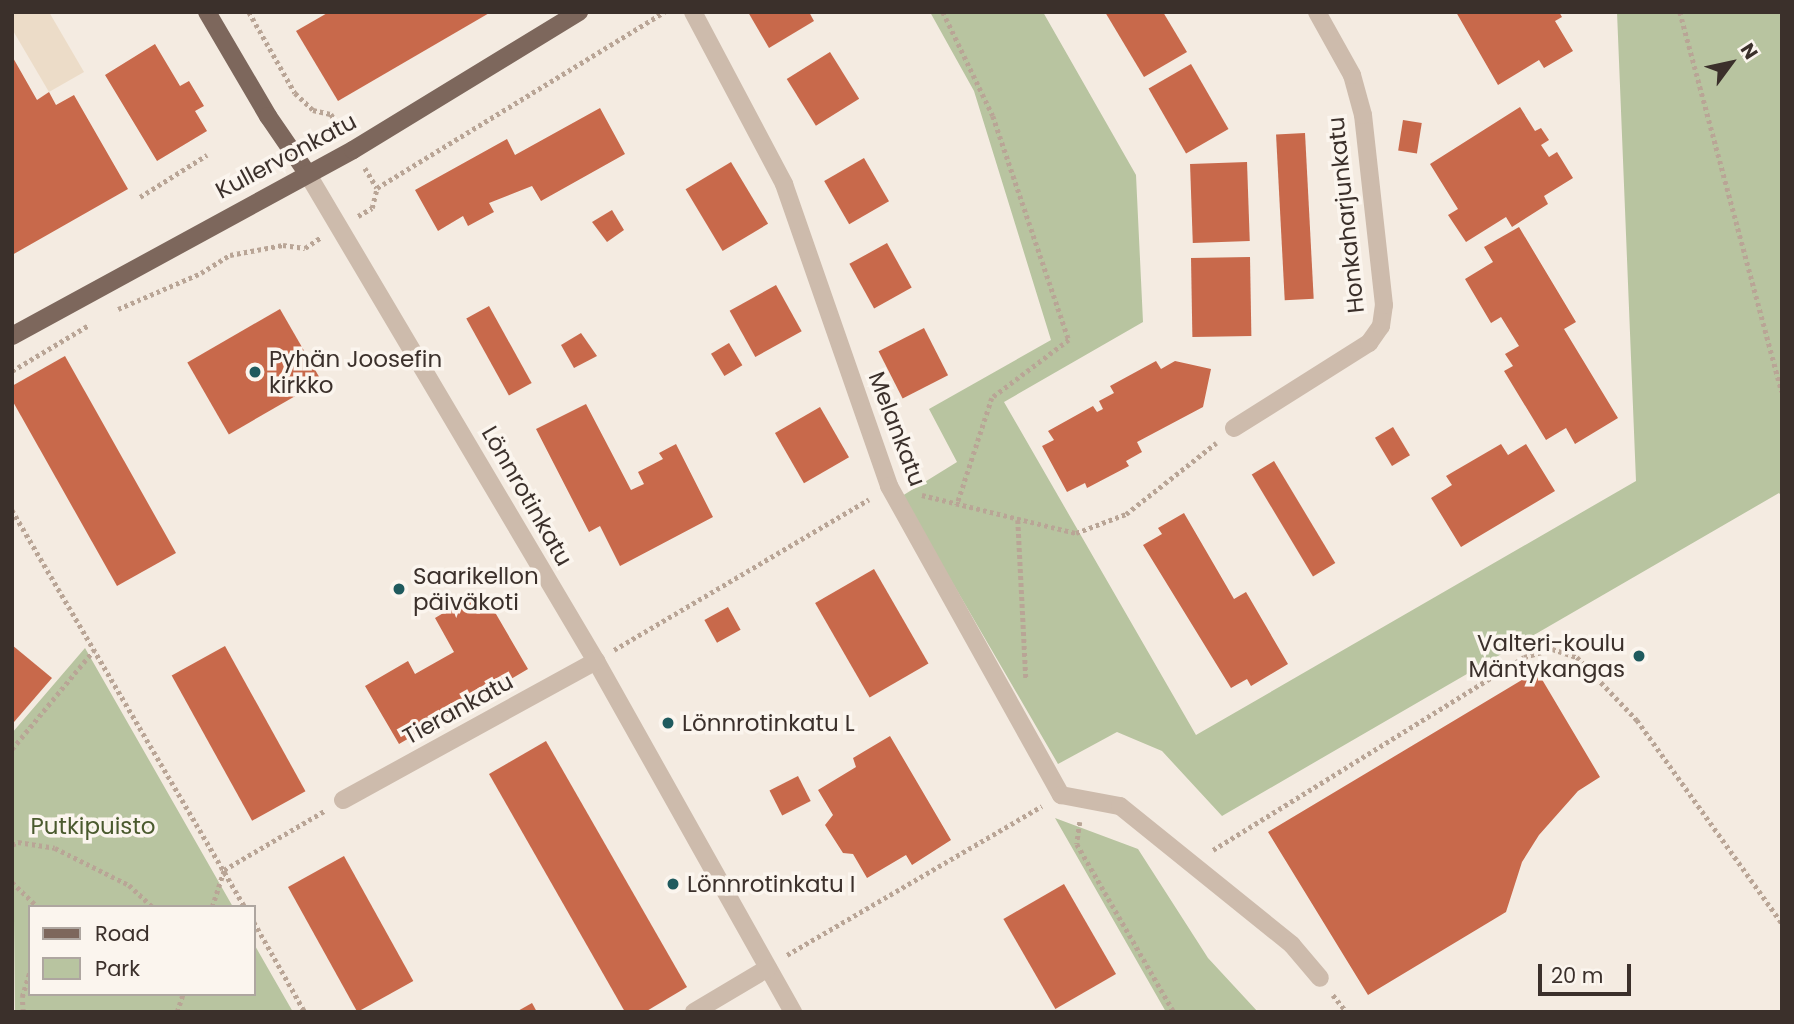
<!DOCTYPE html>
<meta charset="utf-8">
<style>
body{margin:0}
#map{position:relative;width:1794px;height:1024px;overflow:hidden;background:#f4ebe1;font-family:Poppins,sans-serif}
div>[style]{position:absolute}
.green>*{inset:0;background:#b8c4a0}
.plaza>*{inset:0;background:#ecdcc8}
.building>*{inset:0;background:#c8694b;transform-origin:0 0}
.path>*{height:4.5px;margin-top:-2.25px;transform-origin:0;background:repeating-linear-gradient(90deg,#b9a596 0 3.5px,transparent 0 7px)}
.minor>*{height:18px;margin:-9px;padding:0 9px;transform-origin:9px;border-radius:9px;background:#cdbbac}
.major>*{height:18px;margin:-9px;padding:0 9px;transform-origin:9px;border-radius:9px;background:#7d675c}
.dots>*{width:19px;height:19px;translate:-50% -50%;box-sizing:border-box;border:4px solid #fbf5ee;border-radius:50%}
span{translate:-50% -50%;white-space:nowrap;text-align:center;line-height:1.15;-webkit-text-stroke:7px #fbf5ee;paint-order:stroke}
.street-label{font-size:23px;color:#3b302b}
.poi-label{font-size:23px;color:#3b302b}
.left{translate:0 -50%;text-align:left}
.right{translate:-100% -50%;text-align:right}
.park-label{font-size:23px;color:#4a5a2e}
.frame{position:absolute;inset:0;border:14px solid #3b302b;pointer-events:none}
.legend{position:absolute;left:28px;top:905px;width:228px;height:91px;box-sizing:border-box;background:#fbf5ee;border:2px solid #aea6a0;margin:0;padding:9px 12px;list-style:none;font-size:21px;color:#3b302b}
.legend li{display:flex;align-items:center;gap:14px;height:35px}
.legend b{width:35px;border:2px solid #aea6a0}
.north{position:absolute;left:1696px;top:28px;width:70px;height:70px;-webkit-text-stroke:5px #fbf5ee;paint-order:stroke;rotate:57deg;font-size:19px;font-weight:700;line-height:28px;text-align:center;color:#3b302b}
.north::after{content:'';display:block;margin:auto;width:24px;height:32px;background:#3b302b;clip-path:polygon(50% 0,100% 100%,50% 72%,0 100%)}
.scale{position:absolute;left:1538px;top:964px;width:93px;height:32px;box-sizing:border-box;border:4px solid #3b302b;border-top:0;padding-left:9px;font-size:21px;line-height:24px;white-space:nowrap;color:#3b302b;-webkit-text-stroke:5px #fbf5ee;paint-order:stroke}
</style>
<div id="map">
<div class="green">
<i style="clip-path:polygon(930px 12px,1043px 12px,1136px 175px,1143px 322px,1004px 402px,1196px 735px,1636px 481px,1617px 12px,1782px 12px,1782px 497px,1779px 493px,1222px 816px,1162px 751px,1117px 732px,1058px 764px,902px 496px,957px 462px,929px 409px,1051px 340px,974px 91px)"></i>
<i style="clip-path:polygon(85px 648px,233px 907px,30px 907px,30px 994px,254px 994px,254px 944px,293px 1012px,15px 1012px,12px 733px)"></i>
<i style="clip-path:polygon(1055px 818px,1138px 849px,1208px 958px,1258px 1012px,1166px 1012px)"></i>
</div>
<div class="plaza">
<i style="clip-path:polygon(12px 12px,49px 12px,84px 72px,49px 92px,12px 29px)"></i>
</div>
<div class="building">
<i style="clip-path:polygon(329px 12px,491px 12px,338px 101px,296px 31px)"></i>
<i style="clip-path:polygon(748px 12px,809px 12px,814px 21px,769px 48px)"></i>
<i style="clip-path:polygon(1105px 12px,1163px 12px,1187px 52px,1144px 77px)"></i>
<i style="clip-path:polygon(1456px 12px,1559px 12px,1562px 17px,1555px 21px,1573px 51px,1544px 68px,1539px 60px,1498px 85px)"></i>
<i style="clip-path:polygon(155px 44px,180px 86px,189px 81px,204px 106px,195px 111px,207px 131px,157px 161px,105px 75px)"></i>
<i style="left:830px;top:52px;width:55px;height:51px;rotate:58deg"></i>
<i style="clip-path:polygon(12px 56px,37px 100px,49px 92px,56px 105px,74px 95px,128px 189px,12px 255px)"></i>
<i style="left:1191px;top:64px;width:75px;height:49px;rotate:60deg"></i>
<i style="clip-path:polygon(1520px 107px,1535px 131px,1541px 128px,1549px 140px,1541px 145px,1549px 157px,1557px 152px,1573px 178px,1544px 196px,1548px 204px,1512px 227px,1506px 217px,1466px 242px,1448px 215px,1458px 209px,1430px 164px)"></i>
<i style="clip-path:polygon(600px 108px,625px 154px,541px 201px,532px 186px,489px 203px,494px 212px,468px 226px,463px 216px,438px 231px,415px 190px,507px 139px,515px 155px)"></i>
<i style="left:1403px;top:120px;width:19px;height:31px;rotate:9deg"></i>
<i style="left:1305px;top:133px;width:166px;height:29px;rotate:87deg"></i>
<i style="left:864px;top:158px;width:50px;height:46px;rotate:60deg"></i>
<i style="left:731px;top:162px;width:72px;height:53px;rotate:59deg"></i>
<i style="left:1247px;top:162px;width:79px;height:57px;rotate:88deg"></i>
<i style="clip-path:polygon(612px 210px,624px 230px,607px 242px,592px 222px)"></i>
<i style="clip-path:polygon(1519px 227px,1576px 322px,1564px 329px,1618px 418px,1575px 444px,1566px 428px,1546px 440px,1504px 371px,1513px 366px,1505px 354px,1519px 346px,1501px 317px,1491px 323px,1465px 279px,1493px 262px,1484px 247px)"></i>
<i style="left:887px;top:243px;width:51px;height:43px;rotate:61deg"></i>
<i style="left:1250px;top:257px;width:79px;height:59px;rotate:89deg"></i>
<i style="left:776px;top:285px;width:53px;height:53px;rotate:61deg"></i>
<i style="left:489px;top:306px;width:88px;height:26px;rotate:61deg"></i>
<i style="left:280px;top:309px;width:83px;height:107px;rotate:60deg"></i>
<i style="left:924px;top:328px;width:53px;height:51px;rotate:63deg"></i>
<i style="clip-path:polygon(581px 333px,597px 356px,574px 368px,561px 345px)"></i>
<i style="left:729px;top:343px;width:26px;height:21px;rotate:59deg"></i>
<i style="clip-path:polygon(65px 356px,176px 553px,117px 586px,12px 400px,12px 386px)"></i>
<i style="clip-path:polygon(1156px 361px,1161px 369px,1175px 361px,1211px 369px,1203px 407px,1137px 442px,1142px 452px,1126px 461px,1129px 466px,1087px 488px,1085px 483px,1067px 492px,1042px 446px,1054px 440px,1048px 431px,1093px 406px,1097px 412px,1103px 409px,1099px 401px,1114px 393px,1110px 386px)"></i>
<i style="clip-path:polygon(586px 404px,631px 490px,644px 484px,638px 472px,663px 459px,659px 453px,676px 444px,713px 517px,620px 566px,600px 526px,589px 532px,536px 429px)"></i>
<i style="left:820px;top:407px;width:58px;height:52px;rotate:60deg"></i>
<i style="left:1393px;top:427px;width:33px;height:21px;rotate:59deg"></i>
<i style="clip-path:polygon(1501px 444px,1508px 455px,1526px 444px,1555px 491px,1461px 547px,1431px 498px,1452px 485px,1446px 476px)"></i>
<i style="left:1274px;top:461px;width:119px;height:26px;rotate:59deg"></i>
<i style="clip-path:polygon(1184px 513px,1234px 599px,1246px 592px,1288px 664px,1251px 686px,1247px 679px,1231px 688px,1143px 545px,1162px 534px,1158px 528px)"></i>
<i style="left:874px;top:569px;width:109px;height:68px;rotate:60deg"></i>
<i style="clip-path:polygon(482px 590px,528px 669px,399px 744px,365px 686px,408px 661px,415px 674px,454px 652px,435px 618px)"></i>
<i style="left:728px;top:607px;width:26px;height:27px;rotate:61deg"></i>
<i style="clip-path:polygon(12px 645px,52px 678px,14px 722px,12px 721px)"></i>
<i style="left:225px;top:646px;width:166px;height:61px;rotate:61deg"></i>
<i style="clip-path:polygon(1537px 671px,1600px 777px,1578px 791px,1539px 835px,1522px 862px,1506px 912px,1368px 995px,1268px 832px)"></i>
<i style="clip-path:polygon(890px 736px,951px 840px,912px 865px,906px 855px,867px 878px,853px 854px,843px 853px,825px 825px,833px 815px,818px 790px,856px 767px,853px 758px)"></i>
<i style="clip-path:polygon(546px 741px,687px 987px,645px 1012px,625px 1012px,489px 774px)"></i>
<i style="left:798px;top:776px;width:28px;height:32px;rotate:63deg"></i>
<i style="left:344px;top:856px;width:143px;height:64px;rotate:61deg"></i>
<i style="left:1064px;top:884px;width:104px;height:70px;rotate:60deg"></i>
<i style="clip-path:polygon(532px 1003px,537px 1012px,516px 1012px)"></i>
</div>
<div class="path">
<i style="left:249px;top:12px;width:93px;rotate:60.4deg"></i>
<i style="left:295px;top:93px;width:25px;rotate:43deg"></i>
<i style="left:313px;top:110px;width:18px;rotate:13deg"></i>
<i style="left:331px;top:114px;width:20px;rotate:57deg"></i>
<i style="left:943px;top:12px;width:115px;rotate:64.3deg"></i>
<i style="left:993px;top:116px;width:237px;rotate:71.3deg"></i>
<i style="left:1069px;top:340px;width:96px;rotate:143deg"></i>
<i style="left:992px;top:398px;width:113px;rotate:108.1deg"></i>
<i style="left:1680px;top:12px;width:393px;rotate:75deg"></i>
<i style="left:365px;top:168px;width:23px;rotate:59deg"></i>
<i style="left:140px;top:197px;width:79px;rotate:-32.1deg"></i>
<i style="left:358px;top:216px;width:16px;rotate:-30deg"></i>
<i style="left:372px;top:208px;width:21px;rotate:-76deg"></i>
<i style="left:377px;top:188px;width:337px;rotate:-31.5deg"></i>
<i style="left:118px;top:309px;width:90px;rotate:-23.4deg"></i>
<i style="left:201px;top:273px;width:34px;rotate:-32deg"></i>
<i style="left:230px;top:255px;width:54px;rotate:-10.7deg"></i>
<i style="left:283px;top:245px;width:22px;rotate:8deg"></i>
<i style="left:305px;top:248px;width:18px;rotate:-34deg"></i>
<i style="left:12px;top:371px;width:90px;rotate:-30.9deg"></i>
<i style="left:922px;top:495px;width:159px;rotate:13.9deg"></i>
<i style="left:1076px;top:533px;width:53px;rotate:-20.8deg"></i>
<i style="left:1126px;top:514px;width:115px;rotate:-38.3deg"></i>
<i style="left:12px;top:510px;width:460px;rotate:59.6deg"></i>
<i style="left:1018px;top:520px;width:160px;rotate:87.1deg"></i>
<i style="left:614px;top:650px;width:296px;rotate:-30.6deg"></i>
<i style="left:12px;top:749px;width:129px;rotate:-50.4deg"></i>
<i style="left:1080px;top:822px;width:22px;rotate:98deg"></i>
<i style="left:1077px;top:844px;width:194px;rotate:60deg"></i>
<i style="left:12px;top:845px;width:7px;rotate:-27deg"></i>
<i style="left:18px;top:842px;width:37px;rotate:9deg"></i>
<i style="left:55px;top:848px;width:83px;rotate:26.6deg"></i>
<i style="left:129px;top:885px;width:33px;rotate:43deg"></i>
<i style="left:1213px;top:850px;width:366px;rotate:-31.8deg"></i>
<i style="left:1524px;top:657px;width:29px;rotate:-16deg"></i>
<i style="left:1552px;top:649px;width:26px;rotate:18deg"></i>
<i style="left:1577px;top:657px;width:87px;rotate:46.4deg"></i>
<i style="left:1637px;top:720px;width:249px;rotate:54.5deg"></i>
<i style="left:12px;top:882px;width:36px;rotate:44deg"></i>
<i style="left:212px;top:907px;width:39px;rotate:-72deg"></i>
<i style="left:224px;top:870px;width:116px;rotate:-30.5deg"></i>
<i style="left:254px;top:922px;width:103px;rotate:60.5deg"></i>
<i style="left:787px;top:955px;width:295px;rotate:-30.3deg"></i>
<i style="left:1333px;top:995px;width:22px;rotate:51deg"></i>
<i style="left:23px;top:1012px;width:15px;rotate:-94deg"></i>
<i style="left:22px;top:997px;width:28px;rotate:-73deg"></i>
<i style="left:177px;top:1012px;width:19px;rotate:-72deg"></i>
</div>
<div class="minor">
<i style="left:693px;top:12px;width:195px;rotate:62.1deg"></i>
<i style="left:784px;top:184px;width:320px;rotate:70.8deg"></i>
<i style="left:889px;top:486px;width:354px;rotate:60.9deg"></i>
<i style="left:1061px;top:795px;width:60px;rotate:10.6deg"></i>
<i style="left:1120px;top:806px;width:221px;rotate:38.9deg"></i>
<i style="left:1292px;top:945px;width:43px;rotate:49.7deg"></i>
<i style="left:307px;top:173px;width:567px;rotate:59.37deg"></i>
<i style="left:596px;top:661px;width:403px;rotate:60.7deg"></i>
<i style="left:1234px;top:428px;width:160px;rotate:-32.2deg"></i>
<i style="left:1369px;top:343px;width:21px;rotate:-55deg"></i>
<i style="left:1381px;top:326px;width:21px;rotate:-82deg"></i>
<i style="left:1384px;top:305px;width:191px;rotate:-96.3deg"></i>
<i style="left:1363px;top:115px;width:41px;rotate:-105.4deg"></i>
<i style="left:1352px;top:75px;width:72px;rotate:-119.1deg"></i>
<i style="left:343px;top:800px;width:289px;rotate:-28.8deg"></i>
<i style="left:694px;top:1012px;width:86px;rotate:-30.7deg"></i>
</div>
<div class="major">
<i style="left:207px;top:12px;width:121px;rotate:59.6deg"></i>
<i style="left:268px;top:116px;width:69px;rotate:55.6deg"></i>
<i style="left:12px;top:336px;width:388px;rotate:-28.6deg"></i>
<i style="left:353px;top:150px;width:265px;rotate:-31.4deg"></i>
</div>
<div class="dots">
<i style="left:255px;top:372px;background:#1f5a5e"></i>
<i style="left:399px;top:589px;background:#1f5a5e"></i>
<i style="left:1639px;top:656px;background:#1f5a5e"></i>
<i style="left:668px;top:723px;background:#1f5a5e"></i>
<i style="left:673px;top:884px;background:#1f5a5e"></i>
</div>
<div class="street-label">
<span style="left:286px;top:156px;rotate:-28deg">Kullervonkatu</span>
<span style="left:1346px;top:215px;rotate:-96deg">Honkaharjunkatu</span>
<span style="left:897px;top:429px;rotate:69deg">Melankatu</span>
<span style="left:527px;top:496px;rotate:60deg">Lönnrotinkatu</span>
<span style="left:458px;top:709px;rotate:-29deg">Tierankatu</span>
</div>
<div class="poi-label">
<span class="left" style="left:269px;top:372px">Pyhän Joosefin<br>kirkko</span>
<span class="left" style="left:413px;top:589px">Saarikellon<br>päiväkoti</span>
<span class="right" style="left:1625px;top:656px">Valteri-koulu<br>Mäntykangas</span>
<span class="left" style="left:682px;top:723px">Lönnrotinkatu L</span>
<span class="left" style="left:687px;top:884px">Lönnrotinkatu I</span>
</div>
<div class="park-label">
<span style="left:93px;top:826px">Putkipuisto</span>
</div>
<div class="frame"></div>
<ul class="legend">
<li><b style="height:9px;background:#7d675c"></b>Road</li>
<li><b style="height:19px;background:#b8c4a0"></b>Park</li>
</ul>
<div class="north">N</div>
<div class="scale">20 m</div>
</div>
